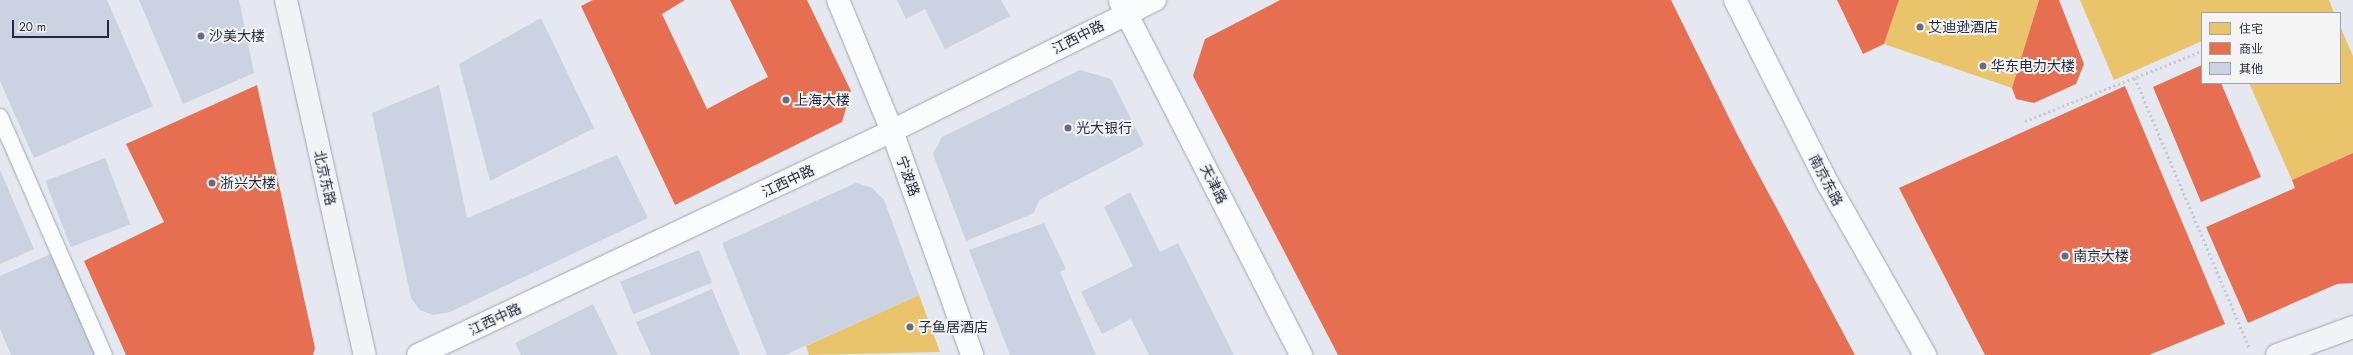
<!DOCTYPE html>
<meta charset="utf-8">
<style>
body{margin:0}
#map{position:relative;width:2353px;height:355px;overflow:hidden;background:#e5e8f0;font-family:Jost,"Noto Sans SC",sans-serif}
div>[style]{position:absolute}
.homes>*{inset:0;background:#e9c46a}
.shops>*{inset:0;background:#e76f51}
.building>*{inset:0;background:#cbd2e1;transform-origin:0 0}
.path>*{height:2.5px;margin-top:-1.25px;transform-origin:0;background:repeating-linear-gradient(90deg,#c6c8ce 0 2px,transparent 0 5px)}
.roads{filter:drop-shadow(0 0 1px #9fa5b3) drop-shadow(0 0 1px #9fa5b3)}
.service>*{height:16px;margin:-8px;padding:0 8px;transform-origin:8px;border-radius:8px;background:#fbfcfd}
.pedestrian>*{height:22px;margin:-11px;padding:0 11px;transform-origin:11px;border-radius:11px;background:#fbfcfd}
.minor>*{height:22px;margin:-11px;padding:0 11px;transform-origin:11px;border-radius:11px;background:#fbfcfd}
.secondary>*{height:22px;margin:-11px;padding:0 11px;transform-origin:11px;border-radius:11px;background:#f2f3f7}
.dots>*{width:11px;height:11px;translate:-50% -50%;box-sizing:border-box;border:2px solid #f4f4f4;border-radius:50%}
span{translate:-50% -50%;white-space:nowrap;text-align:center;line-height:1.15;-webkit-text-stroke:4px #f4f4f4;paint-order:stroke}
.poi-label{font-size:14px;color:#212a42}
.left{translate:0 -50%;text-align:left}
.street-label{font-size:14px;color:#212a42}
.legend{position:absolute;left:2201px;top:12px;width:140px;height:72px;box-sizing:border-box;background:#f4f4f4;border:1px solid #a0a3ad;margin:0;padding:5px 7px;list-style:none;font-size:12px;color:#212a42}
.legend li{display:flex;align-items:center;gap:8px;height:20px}
.legend b{width:20px;border:1px solid #a0a3ad}
.scale{position:absolute;left:12px;top:20px;width:97px;height:18px;box-sizing:border-box;border:2px solid #212a42;border-top:0;padding-left:5px;font-size:12px;line-height:14px;white-space:nowrap;color:#212a42;-webkit-text-stroke:3px #f4f4f4;paint-order:stroke}
</style>
<div id="map">
<div class="homes">
<i style="clip-path:polygon(1899px 0,2039px 0,2012px 88px,1884px 44px)"></i>
<i style="clip-path:polygon(2080px 0,2329px 0,2334px 13px,2202px 13px,2202px 41px,2114px 80px)"></i>
<i style="clip-path:polygon(2340px 26px,2353px 56px,2353px 153px,2292px 180px,2249px 83px,2340px 83px)"></i>
<i style="clip-path:polygon(919px 295px,940px 352px,809px 355px,806px 346px)"></i>
</div>
<div class="shops">
<i style="clip-path:polygon(593px 0,685px 0,662px 14px,707px 109px,768px 77px,730px 0,807px 0,851px 91px,842px 122px,675px 205px,581px 6px)"></i>
<i style="clip-path:polygon(1280px 0,1671px 0,1738px 136px,1855px 355px,1338px 355px,1193px 76px,1205px 39px)"></i>
<i style="clip-path:polygon(1837px 0,1899px 0,1884px 44px,1863px 54px)"></i>
<i style="clip-path:polygon(2039px 0,2059px 0,2084px 64px,2076px 84px,2034px 103px,2016px 99px,2012px 88px)"></i>
<i style="clip-path:polygon(2202px 65px,2202px 83px,2221px 83px,2261px 177px,2201px 202px,2153px 87px)"></i>
<i style="clip-path:polygon(257px 85px,315px 348px,313px 355px,126px 355px,84px 261px,164px 222px,126px 144px)"></i>
<i style="clip-path:polygon(2125px 86px,2225px 324px,2149px 355px,1985px 355px,1899px 188px)"></i>
<i style="clip-path:polygon(2353px 153px,2353px 283px,2337px 284px,2248px 323px,2206px 227px,2295px 188px,2292px 180px)"></i>
</div>
<div class="building">
<i style="clip-path:polygon(0 0,107px 0,153px 106px,34px 158px,0 81px)"></i>
<i style="clip-path:polygon(139px 0,239px 0,254px 73px,183px 104px)"></i>
<i style="clip-path:polygon(897px 0,1001px 0,1010px 16px,945px 49px,925px 9px,906px 19px)"></i>
<i style="clip-path:polygon(541px 18px,594px 128px,490px 181px,459px 64px)"></i>
<i style="clip-path:polygon(1080px 70px,1111px 79px,1144px 145px,1039px 200px,1034px 213px,966px 241px,933px 154px,942px 137px)"></i>
<i style="clip-path:polygon(439px 85px,467px 218px,617px 155px,648px 218px,450px 312px,433px 315px,420px 310px,411px 298px,372px 113px)"></i>
<i style="left:105px;top:158px;width:71px;height:64px;rotate:69deg"></i>
<i style="clip-path:polygon(0 170px,34px 249px,0 264px)"></i>
<i style="clip-path:polygon(856px 183px,872px 188px,884px 200px,919px 295px,785px 355px,767px 355px,722px 243px)"></i>
<i style="clip-path:polygon(1130px 192px,1160px 252px,1178px 243px,1234px 355px,1149px 355px,1131px 319px,1102px 334px,1081px 292px,1133px 266px,1104px 207px)"></i>
<i style="clip-path:polygon(1044px 223px,1066px 269px,1060px 272px,1096px 355px,1010px 355px,969px 250px)"></i>
<i style="left:699px;top:250px;width:35px;height:85px;rotate:68deg"></i>
<i style="clip-path:polygon(53px 253px,96px 355px,11px 355px,0 329px,0 276px)"></i>
<i style="clip-path:polygon(712px 289px,740px 355px,651px 355px,636px 322px)"></i>
<i style="clip-path:polygon(593px 304px,618px 355px,521px 355px,515px 343px)"></i>
</div>
<div class="path">
<i style="left:2135px;top:78px;width:294px;rotate:67deg"></i>
<i style="left:2025px;top:121px;width:190px;rotate:-21.6deg"></i>
</div>
<div class="roads">
<div class="service">
<i style="left:0;top:117px;width:260px;rotate:66.4deg"></i>
</div>
<div class="pedestrian">
<i style="left:1735px;top:0;width:206px;rotate:63.2deg"></i>
<i style="left:1828px;top:184px;width:197px;rotate:60.4deg"></i>
</div>
<div class="minor">
<i style="left:838px;top:0;width:142px;rotate:67.6deg"></i>
<i style="left:892px;top:131px;width:238px;rotate:70.3deg"></i>
<i style="left:1120px;top:1px;width:398px;rotate:62.9deg"></i>
<i style="left:418px;top:355px;width:524px;rotate:-25.29deg"></i>
<i style="left:892px;top:131px;width:294px;rotate:-26.5deg"></i>
</div>
<div class="secondary">
<i style="left:286px;top:0;width:364px;rotate:77.5deg"></i>
<i style="left:2277px;top:355px;width:81px;rotate:-20.2deg"></i>
</div>
</div>
<div class="dots">
<i style="left:1920px;top:27px;background:#666c7f"></i>
<i style="left:201px;top:36px;background:#666c7f"></i>
<i style="left:1983px;top:66px;background:#666c7f"></i>
<i style="left:786px;top:100px;background:#666c7f"></i>
<i style="left:1068px;top:128px;background:#666c7f"></i>
<i style="left:212px;top:183px;background:#666c7f"></i>
<i style="left:2065px;top:256px;background:#666c7f"></i>
<i style="left:910px;top:327px;background:#666c7f"></i>
</div>
<div class="poi-label">
<span class="left" style="left:1928px;top:27px">艾迪逊酒店</span>
<span class="left" style="left:209px;top:36px">沙美大楼</span>
<span class="left" style="left:1991px;top:66px">华东电力大楼</span>
<span class="left" style="left:794px;top:100px">上海大楼</span>
<span class="left" style="left:1076px;top:128px">光大银行</span>
<span class="left" style="left:220px;top:183px">浙兴大楼</span>
<span class="left" style="left:2073px;top:256px">南京大楼</span>
<span class="left" style="left:918px;top:327px">子鱼居酒店</span>
</div>
<div class="street-label">
<span style="left:1078px;top:37px;rotate:-27deg">江西中路</span>
<span style="left:908px;top:176px;rotate:70deg">宁波路</span>
<span style="left:325px;top:178px;rotate:77deg">北京东路</span>
<span style="left:1826px;top:180px;rotate:62deg">南京东路</span>
<span style="left:788px;top:181px;rotate:-25deg">江西中路</span>
<span style="left:1214px;top:184px;rotate:63deg">天津路</span>
<span style="left:495px;top:319px;rotate:-25deg">江西中路</span>
</div>
<ul class="legend">
<li><b style="height:11px;background:#e9c46a"></b>住宅</li>
<li><b style="height:11px;background:#e76f51"></b>商业</li>
<li><b style="height:11px;background:#cbd2e1"></b>其他</li>
</ul>
<div class="scale">20 m</div>
</div>
